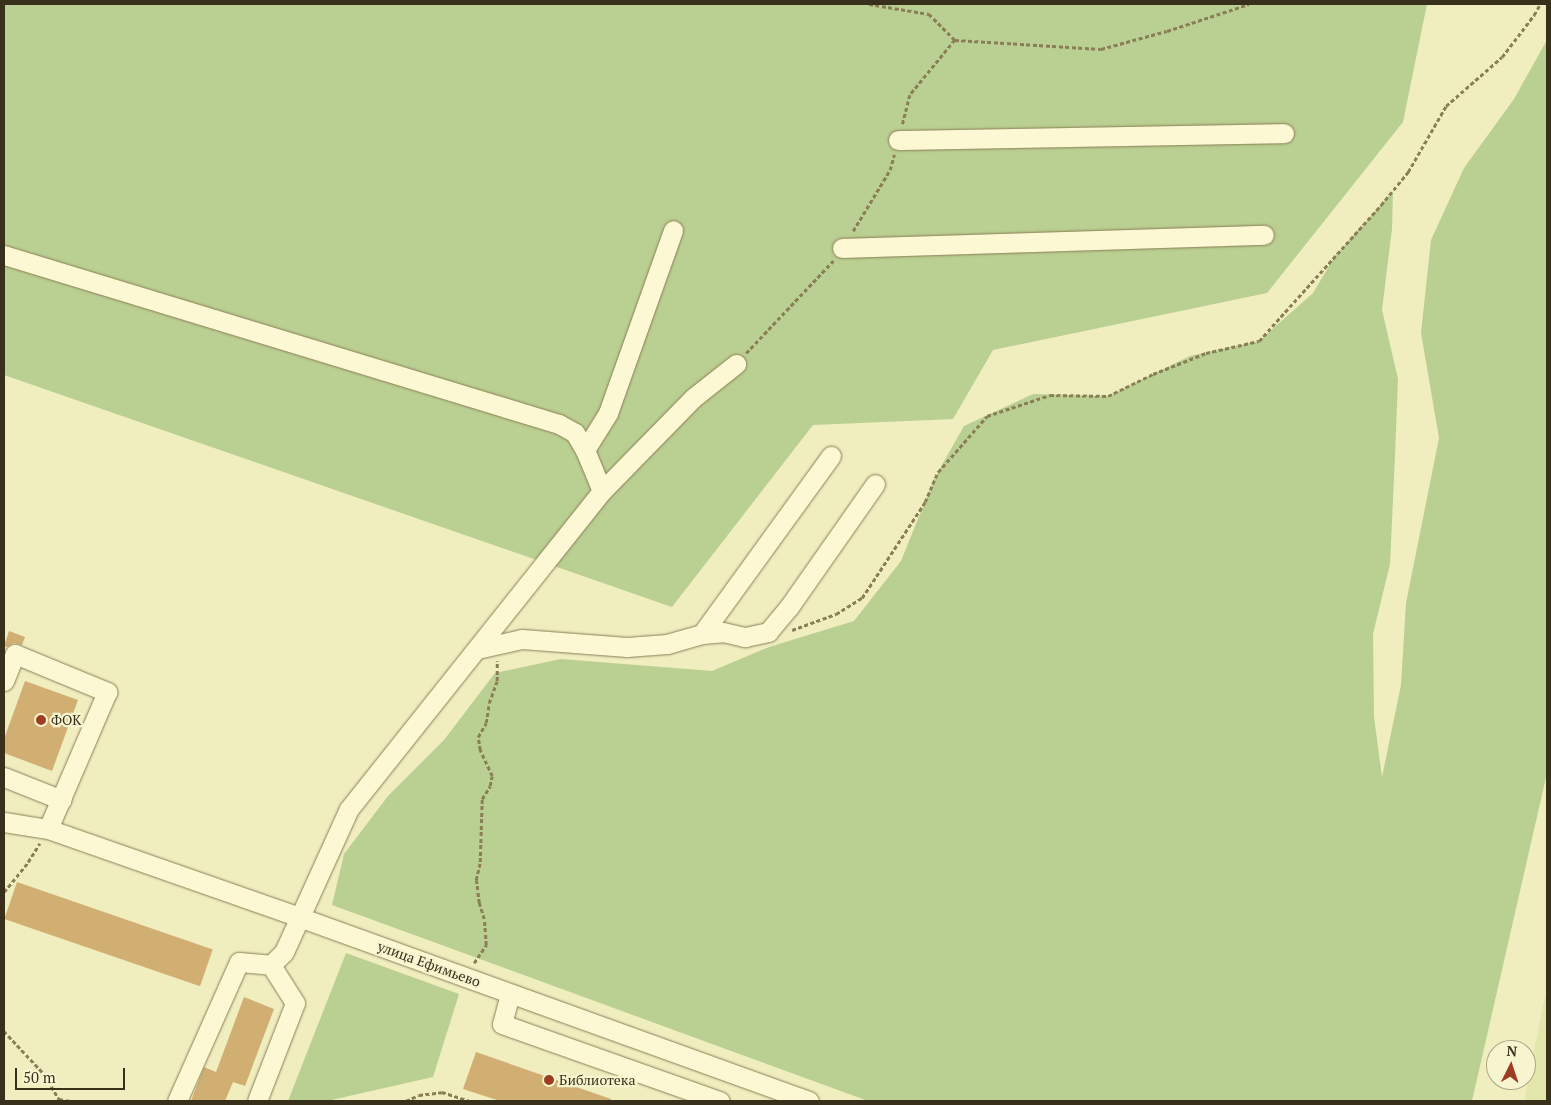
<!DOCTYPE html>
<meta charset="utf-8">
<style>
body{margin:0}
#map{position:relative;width:1551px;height:1105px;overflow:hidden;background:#f0edbf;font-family:"PT Serif",serif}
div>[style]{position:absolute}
.farmland>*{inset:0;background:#e3e7ac}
.green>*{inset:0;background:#bacf92}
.building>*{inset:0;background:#d1af72;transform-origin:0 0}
.path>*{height:2.5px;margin-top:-1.25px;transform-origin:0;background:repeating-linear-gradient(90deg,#8a7e56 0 4px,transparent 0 6.5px)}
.roads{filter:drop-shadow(0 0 1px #8a7e56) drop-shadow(0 0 1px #8a7e56)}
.minor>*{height:19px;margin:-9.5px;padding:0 9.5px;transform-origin:9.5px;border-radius:9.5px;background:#fbf8d3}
.dots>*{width:14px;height:14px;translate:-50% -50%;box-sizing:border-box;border:2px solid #f7f5cf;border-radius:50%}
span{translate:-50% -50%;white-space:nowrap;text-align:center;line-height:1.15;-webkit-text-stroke:4.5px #f7f5cf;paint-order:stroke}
.poi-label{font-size:14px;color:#39301c}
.left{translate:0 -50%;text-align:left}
.street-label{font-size:14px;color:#39301c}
.frame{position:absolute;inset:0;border:5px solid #39301c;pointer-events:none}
.north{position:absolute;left:1486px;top:1040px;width:50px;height:50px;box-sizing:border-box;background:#f7f5cf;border:1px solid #aba687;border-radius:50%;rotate:4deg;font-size:14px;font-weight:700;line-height:20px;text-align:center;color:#39301c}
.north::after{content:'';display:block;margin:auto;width:18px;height:22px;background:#9d3e23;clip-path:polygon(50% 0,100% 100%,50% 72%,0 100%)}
.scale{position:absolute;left:15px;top:1068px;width:110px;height:22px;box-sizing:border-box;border:2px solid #39301c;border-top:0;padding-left:6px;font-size:15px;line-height:18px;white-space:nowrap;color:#39301c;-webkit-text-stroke:4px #f7f5cf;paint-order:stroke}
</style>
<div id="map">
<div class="farmland">
<i style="clip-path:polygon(1547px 986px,1547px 1101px,1524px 1101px)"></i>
</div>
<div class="green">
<i style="clip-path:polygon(4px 4px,1427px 4px,1403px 122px,1267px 293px,993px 350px,953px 419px,813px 425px,672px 607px,4px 375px)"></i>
<i style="clip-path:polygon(1547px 40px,1547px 773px,1472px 1101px,868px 1101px,332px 905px,344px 854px,388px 796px,444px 740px,495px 673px,561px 659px,712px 671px,769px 647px,854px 621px,901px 561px,934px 479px,964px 426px,1033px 394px,1108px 396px,1190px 356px,1259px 341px,1313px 293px,1335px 256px,1393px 191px,1392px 229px,1382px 310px,1398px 379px,1395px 456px,1390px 564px,1373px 634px,1374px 717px,1382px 777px,1401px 685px,1406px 603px,1439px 438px,1421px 333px,1431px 240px,1464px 168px,1514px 99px)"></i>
<i style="clip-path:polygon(346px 953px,459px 994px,433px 1077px,327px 1101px,288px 1101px)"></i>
</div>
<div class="building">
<i style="clip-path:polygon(9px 631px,25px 637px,22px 645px,14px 643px,7px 647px,4px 646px)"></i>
<i style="clip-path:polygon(25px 681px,78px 700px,52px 771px,4px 753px,4px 739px)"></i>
<i style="left:17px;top:882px;width:207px;height:39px;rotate:19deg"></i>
<i style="clip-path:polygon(244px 997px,274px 1009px,245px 1086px,233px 1082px,225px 1101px,191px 1101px,204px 1067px,216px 1072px)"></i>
<i style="clip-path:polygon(476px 1052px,611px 1099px,611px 1101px,500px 1101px,463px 1089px)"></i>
</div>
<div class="path">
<i style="left:869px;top:4px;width:61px;rotate:9.5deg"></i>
<i style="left:929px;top:14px;width:37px;rotate:45deg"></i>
<i style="left:955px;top:40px;width:71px;rotate:129.3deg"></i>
<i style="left:910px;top:95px;width:30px;rotate:104deg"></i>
<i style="left:955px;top:40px;width:146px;rotate:3.5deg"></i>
<i style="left:1101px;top:49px;width:68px;rotate:-15.3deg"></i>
<i style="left:1167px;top:31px;width:86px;rotate:-18.2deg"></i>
<i style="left:853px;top:231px;width:71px;rotate:-58.8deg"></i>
<i style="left:890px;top:170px;width:16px;rotate:-75deg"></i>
<i style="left:746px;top:353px;width:127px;rotate:-46.6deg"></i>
<i style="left:792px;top:630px;width:47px;rotate:-20deg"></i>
<i style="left:836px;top:614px;width:31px;rotate:-32deg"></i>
<i style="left:862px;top:598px;width:115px;rotate:-56.7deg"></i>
<i style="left:925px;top:502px;width:33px;rotate:-67deg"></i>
<i style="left:938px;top:472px;width:74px;rotate:-48.8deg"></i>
<i style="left:987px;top:416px;width:66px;rotate:-18.4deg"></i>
<i style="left:1050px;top:395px;width:58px;rotate:1deg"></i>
<i style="left:1108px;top:396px;width:50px;rotate:-26.1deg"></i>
<i style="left:1153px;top:374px;width:57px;rotate:-21.6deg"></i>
<i style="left:1206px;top:353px;width:54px;rotate:-12.8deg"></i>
<i style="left:1259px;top:341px;width:183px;rotate:-48.1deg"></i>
<i style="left:1381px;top:205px;width:43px;rotate:-50.7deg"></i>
<i style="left:1408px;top:172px;width:76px;rotate:-60.1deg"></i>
<i style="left:1446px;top:106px;width:74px;rotate:-41.2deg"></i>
<i style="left:1502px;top:57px;width:53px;rotate:-52.7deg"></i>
<i style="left:1534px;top:15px;width:13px;rotate:-61deg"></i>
<i style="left:4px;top:892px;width:38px;rotate:-51deg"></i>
<i style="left:28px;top:862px;width:22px;rotate:-58deg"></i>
<i style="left:474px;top:963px;width:22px;rotate:-56deg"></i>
<i style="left:486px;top:945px;width:26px;rotate:-94deg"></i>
<i style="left:484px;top:919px;width:17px;rotate:-107deg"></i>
<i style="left:479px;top:903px;width:23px;rotate:-97deg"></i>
<i style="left:476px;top:880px;width:18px;rotate:-77deg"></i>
<i style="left:480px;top:862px;width:63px;rotate:-88.2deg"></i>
<i style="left:482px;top:799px;width:15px;rotate:-58deg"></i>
<i style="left:490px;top:786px;width:10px;rotate:-79deg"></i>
<i style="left:492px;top:776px;width:29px;rotate:-115deg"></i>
<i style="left:480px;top:750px;width:13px;rotate:-99deg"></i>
<i style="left:478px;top:737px;width:16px;rotate:-60deg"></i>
<i style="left:486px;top:723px;width:20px;rotate:-81deg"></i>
<i style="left:489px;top:703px;width:23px;rotate:-70deg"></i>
<i style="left:497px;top:681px;width:20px;rotate:-90deg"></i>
<i style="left:4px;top:1031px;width:60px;rotate:47deg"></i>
<i style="left:45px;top:1075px;width:30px;rotate:60deg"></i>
<i style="left:59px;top:1099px;width:11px;rotate:10deg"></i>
<i style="left:406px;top:1101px;width:14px;rotate:-25deg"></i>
<i style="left:419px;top:1095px;width:23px;rotate:-7deg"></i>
<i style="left:442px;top:1092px;width:28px;rotate:18deg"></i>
</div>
<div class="roads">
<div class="minor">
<i style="left:898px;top:140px;width:386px;rotate:-1deg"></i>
<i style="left:842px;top:248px;width:422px;rotate:-1.8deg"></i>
<i style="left:4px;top:255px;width:580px;rotate:16.94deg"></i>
<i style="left:559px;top:424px;width:18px;rotate:29deg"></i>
<i style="left:575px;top:433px;width:20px;rotate:60deg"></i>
<i style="left:585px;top:450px;width:44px;rotate:67.5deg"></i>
<i style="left:585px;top:450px;width:44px;rotate:-58.1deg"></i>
<i style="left:608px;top:413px;width:194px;rotate:-70.4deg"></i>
<i style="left:702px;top:634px;width:21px;rotate:-5deg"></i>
<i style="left:723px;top:632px;width:23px;rotate:13deg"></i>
<i style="left:745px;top:637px;width:24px;rotate:-12deg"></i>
<i style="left:768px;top:632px;width:33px;rotate:-50deg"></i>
<i style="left:789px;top:607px;width:150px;rotate:-55deg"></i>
<i style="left:477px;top:649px;width:46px;rotate:-12.5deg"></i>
<i style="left:522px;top:639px;width:105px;rotate:4.4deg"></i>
<i style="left:627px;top:647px;width:40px;rotate:-4.3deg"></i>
<i style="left:667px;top:644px;width:36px;rotate:-16deg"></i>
<i style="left:702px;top:634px;width:220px;rotate:-54.1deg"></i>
<i style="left:4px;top:681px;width:29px;rotate:-68deg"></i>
<i style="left:15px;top:654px;width:100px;rotate:22.4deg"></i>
<i style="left:107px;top:692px;width:149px;rotate:113.3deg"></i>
<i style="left:4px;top:777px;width:62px;rotate:21.6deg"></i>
<i style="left:4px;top:822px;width:45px;rotate:9deg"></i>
<i style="left:48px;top:829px;width:266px;rotate:19.3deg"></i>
<i style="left:299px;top:917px;width:542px;rotate:19.84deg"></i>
<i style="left:510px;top:994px;width:31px;rotate:105deg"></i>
<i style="left:502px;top:1024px;width:231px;rotate:19.5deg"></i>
<i style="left:177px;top:1101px;width:152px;rotate:-66deg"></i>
<i style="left:239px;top:962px;width:32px;rotate:5deg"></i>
<i style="left:271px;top:965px;width:18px;rotate:-45deg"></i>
<i style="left:284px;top:952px;width:157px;rotate:-65.6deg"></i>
<i style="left:349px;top:809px;width:406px;rotate:-51.5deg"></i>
<i style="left:602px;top:491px;width:130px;rotate:-45.6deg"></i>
<i style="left:693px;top:398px;width:55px;rotate:-38.3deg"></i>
<i style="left:257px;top:1101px;width:105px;rotate:-68.8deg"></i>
<i style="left:295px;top:1003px;width:45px;rotate:-122.3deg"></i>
</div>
</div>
<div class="dots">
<i style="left:41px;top:720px;background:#9d3e23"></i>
<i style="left:549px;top:1080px;background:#9d3e23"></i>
</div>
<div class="poi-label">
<span class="left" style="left:51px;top:720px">ФОК</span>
<span class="left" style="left:559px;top:1080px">Библиотека</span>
</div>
<div class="street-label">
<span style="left:429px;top:964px;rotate:20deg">улица Ефимьево</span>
</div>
<div class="frame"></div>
<div class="north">N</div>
<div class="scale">50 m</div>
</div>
